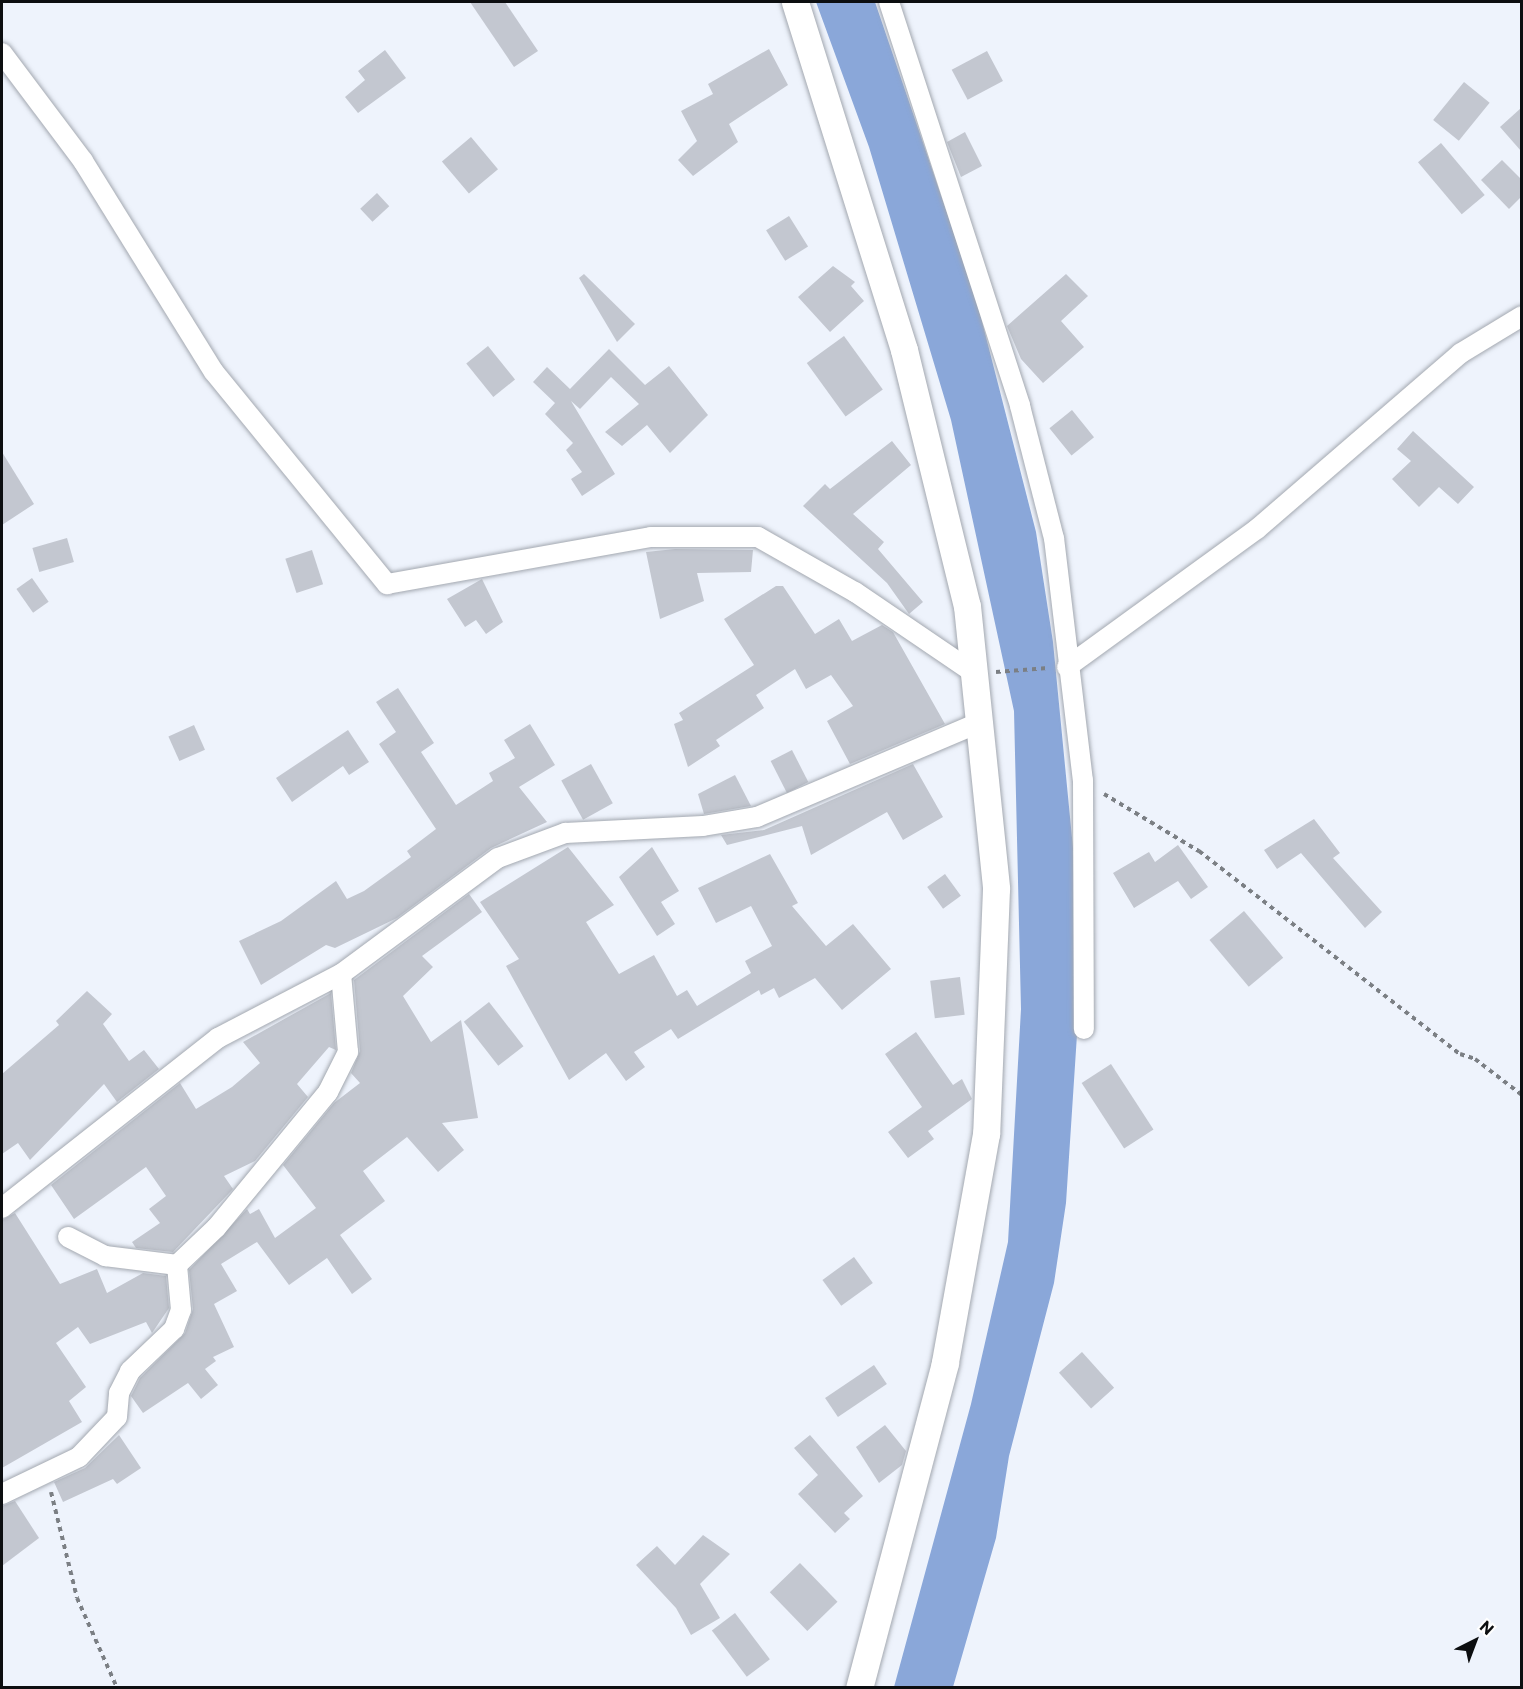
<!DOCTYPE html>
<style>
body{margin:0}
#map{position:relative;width:1523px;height:1689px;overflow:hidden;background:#eef3fc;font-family:Commissioner,sans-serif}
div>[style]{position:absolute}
.water>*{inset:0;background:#8aa7d9}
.building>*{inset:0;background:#c3c7d0;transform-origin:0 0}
.path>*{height:4px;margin-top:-2px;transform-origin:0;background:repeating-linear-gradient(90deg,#7b7f84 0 4.5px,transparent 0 9px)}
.roads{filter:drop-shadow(0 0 2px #a3a8b0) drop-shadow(0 0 2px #a3a8b0)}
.street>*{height:20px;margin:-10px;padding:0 10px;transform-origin:10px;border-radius:10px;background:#fff}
.secondary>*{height:27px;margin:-13.5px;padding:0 13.5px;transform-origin:13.5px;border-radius:13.5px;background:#fff}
span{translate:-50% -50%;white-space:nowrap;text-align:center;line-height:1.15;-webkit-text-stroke:6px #fff;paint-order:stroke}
.frame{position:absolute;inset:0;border:3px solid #0c0e10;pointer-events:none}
.north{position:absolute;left:1445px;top:1611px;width:60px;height:60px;-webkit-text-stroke:4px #fff;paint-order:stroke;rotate:42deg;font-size:16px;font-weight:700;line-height:24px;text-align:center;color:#0c0e10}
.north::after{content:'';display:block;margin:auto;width:21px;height:27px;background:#0c0e10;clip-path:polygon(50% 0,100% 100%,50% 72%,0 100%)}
</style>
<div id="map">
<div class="water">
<i style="clip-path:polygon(816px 2px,875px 2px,976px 298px,1036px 532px,1053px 642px,1073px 848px,1079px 1004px,1066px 1203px,1054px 1283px,1009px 1456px,996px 1538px,953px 1687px,894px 1687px,971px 1404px,1008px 1242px,1021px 1009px,1014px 711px,951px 420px,869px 147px)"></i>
</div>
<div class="building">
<i style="clip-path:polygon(470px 2px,505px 2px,538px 51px,514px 67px)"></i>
<i style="clip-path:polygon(769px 49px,788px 85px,729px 124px,738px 142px,693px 176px,678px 160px,697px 141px,681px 111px,713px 94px,708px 84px)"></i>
<i style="clip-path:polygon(385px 50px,406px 78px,358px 113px,345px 97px,365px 80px,358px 71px)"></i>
<i style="left:987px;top:51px;width:34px;height:40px;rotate:62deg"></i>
<i style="left:1464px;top:82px;width:33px;height:49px;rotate:39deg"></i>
<i style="clip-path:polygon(1521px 108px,1521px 151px,1500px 127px)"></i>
<i style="clip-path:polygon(965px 132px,982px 166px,961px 177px,947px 142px)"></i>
<i style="left:471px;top:137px;width:42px;height:38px;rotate:50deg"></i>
<i style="left:1441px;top:143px;width:68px;height:30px;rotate:50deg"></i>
<i style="clip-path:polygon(1502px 160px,1521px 179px,1521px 197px,1509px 209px,1481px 180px)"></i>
<i style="left:377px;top:193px;width:18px;height:23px;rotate:47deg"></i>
<i style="left:789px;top:216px;width:36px;height:27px;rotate:58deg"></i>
<i style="clip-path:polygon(833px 266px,855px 282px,851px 286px,864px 301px,830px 332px,798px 297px)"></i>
<i style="clip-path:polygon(584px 274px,635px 324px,617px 342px,579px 278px)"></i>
<i style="clip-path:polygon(1066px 274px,1088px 296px,1061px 321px,1084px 347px,1043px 383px,1021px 359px,1007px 326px)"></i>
<i style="left:844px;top:336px;width:66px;height:46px;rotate:54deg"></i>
<i style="left:488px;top:346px;width:43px;height:28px;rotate:51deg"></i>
<i style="clip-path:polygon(609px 349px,645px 385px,669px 366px,708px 415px,670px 453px,647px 425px,622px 446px,605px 432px,639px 404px,611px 377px,580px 409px,571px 401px,615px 474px,582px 496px,571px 479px,582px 472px,566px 450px,573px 443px,545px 414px,555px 403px,533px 382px,547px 367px,570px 389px)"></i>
<i style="left:1072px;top:410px;width:35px;height:29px;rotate:51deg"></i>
<i style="clip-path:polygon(1413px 431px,1474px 487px,1458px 504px,1439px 487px,1419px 507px,1392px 479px,1411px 461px,1397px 449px)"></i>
<i style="clip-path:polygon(892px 441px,911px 465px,853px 514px,884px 542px,878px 549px,923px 602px,909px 614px,887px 583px,803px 506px,825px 484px,830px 489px)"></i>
<i style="clip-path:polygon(2px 452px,34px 504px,2px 525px)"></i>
<i style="left:67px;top:538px;width:25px;height:36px;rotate:74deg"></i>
<i style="clip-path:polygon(675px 549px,753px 550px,751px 572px,697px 573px,704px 601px,660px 619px,646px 552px)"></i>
<i style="left:312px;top:550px;width:36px;height:28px;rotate:72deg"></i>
<i style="left:32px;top:578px;width:29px;height:19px;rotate:55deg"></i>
<i style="clip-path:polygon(482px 579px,503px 622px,486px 634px,476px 620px,465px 627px,447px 599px)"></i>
<i style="clip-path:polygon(776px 586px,783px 586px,815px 634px,839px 619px,852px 641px,882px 625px,893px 632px,945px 724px,850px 764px,827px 721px,853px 706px,831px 675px,806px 689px,795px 669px,756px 695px,764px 708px,716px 740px,720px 746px,688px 767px,674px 724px,683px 720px,679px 713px,754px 665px,724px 619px)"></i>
<i style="clip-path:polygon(398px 688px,434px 743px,421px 752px,456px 805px,493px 781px,489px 773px,515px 758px,504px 740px,530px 724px,555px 765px,519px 787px,547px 822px,491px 848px,397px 918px,335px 948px,326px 945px,261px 985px,239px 941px,281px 921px,336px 881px,347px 899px,364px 891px,411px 857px,407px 851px,436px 829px,379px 744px,396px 732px,376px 702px)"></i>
<i style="left:194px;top:725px;width:27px;height:28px;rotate:66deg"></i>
<i style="clip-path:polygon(348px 730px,369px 762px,349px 775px,343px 766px,292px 802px,276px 778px)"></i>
<i style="left:792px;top:750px;width:36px;height:24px;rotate:63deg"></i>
<i style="left:591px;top:764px;width:45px;height:34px;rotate:61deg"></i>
<i style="clip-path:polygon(913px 764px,943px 817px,903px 840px,887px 812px,811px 855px,802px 826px,727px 845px,721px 835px,764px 830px)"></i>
<i style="clip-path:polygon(735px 775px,751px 806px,704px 814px,698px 794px)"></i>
<i style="clip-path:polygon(1314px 819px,1340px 853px,1333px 858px,1382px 912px,1365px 928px,1301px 853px,1277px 869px,1264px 850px)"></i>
<i style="clip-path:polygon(1178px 845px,1208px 887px,1191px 899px,1178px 881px,1134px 908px,1113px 873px,1149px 852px,1155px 862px)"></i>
<i style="clip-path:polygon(568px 847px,614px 905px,586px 922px,619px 974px,654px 955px,677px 996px,687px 990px,697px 1006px,751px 973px,745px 961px,772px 946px,751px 906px,716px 923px,698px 888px,770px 854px,798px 903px,792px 906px,826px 946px,853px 924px,891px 969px,842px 1010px,815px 978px,779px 998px,774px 988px,761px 995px,759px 990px,678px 1039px,671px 1029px,634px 1052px,645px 1067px,626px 1081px,606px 1053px,569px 1080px,506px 966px,519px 959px,480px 902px)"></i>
<i style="clip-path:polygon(652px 847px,679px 891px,661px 902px,675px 924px,657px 936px,619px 877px)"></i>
<i style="left:945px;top:874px;width:27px;height:22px;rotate:54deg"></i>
<i style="clip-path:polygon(469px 894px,482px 912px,422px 956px,433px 967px,403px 996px,431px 1042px,461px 1020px,478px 1118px,442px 1123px,464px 1150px,438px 1172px,407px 1137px,363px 1171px,385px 1201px,340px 1235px,372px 1279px,352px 1294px,327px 1258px,289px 1285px,257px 1242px,221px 1264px,237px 1291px,214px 1304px,234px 1347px,213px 1357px,216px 1361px,205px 1369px,218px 1385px,201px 1399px,188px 1383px,143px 1413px,131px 1396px,140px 1378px,185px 1333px,193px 1309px,189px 1270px,247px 1209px,250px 1214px,259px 1209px,275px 1238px,316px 1208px,283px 1165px,334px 1103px,360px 1083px,351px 1073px,360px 1051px,354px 980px)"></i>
<i style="left:1244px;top:911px;width:61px;height:45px;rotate:50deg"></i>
<i style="left:960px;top:977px;width:38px;height:30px;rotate:83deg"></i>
<i style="clip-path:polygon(87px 991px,112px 1014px,103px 1024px,129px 1061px,144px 1050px,159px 1069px,117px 1102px,104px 1084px,30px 1160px,18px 1143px,2px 1154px,2px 1074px,59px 1025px,56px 1021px)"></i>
<i style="clip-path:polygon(331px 993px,336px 1050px,329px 1047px,297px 1084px,308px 1097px,255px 1161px,224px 1176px,233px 1189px,173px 1252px,136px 1248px,132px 1242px,160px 1223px,149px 1209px,166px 1196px,146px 1167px,74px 1219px,51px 1185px,180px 1083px,196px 1109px,232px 1087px,260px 1063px,243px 1042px)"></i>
<i style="left:489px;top:1002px;width:56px;height:32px;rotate:52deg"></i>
<i style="clip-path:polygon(916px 1032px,953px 1085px,962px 1079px,972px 1099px,928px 1131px,934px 1139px,908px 1158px,888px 1132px,922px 1107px,885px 1054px)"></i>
<i style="left:1111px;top:1064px;width:78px;height:35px;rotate:57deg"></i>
<i style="clip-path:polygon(15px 1213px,60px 1284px,97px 1269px,107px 1293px,143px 1273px,166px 1276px,169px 1308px,152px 1333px,146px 1322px,90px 1344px,78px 1327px,56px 1343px,86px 1387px,69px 1401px,82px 1422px,2px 1468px,2px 1220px)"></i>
<i style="left:854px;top:1257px;width:32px;height:39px;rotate:54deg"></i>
<i style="left:1082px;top:1352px;width:48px;height:31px;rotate:48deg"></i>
<i style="left:874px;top:1365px;width:23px;height:59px;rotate:56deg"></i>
<i style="clip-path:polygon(885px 1425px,906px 1451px,902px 1465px,879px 1483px,856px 1447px)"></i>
<i style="clip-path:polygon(119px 1435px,141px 1468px,117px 1484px,113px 1479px,63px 1502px,54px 1482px,85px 1468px)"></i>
<i style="clip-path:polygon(810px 1435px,863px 1496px,844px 1513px,850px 1519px,835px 1533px,798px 1494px,818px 1475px,794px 1448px)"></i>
<i style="clip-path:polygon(15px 1501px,39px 1538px,2px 1566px,2px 1506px)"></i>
<i style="clip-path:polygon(703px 1535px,730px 1554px,700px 1584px,720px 1618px,691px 1635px,676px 1608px,636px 1565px,657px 1546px,675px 1565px)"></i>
<i style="left:800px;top:1563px;width:54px;height:42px;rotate:46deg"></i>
<i style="left:735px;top:1613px;width:58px;height:29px;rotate:53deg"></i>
</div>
<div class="path">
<i style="left:996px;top:672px;width:52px;rotate:-4.4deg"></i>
<i style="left:1104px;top:794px;width:111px;rotate:31deg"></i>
<i style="left:1199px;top:851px;width:331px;rotate:37.9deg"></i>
<i style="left:1460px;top:1054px;width:16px;rotate:18deg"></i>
<i style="left:1475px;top:1059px;width:59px;rotate:37.5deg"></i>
<i style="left:51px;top:1492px;width:109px;rotate:76.2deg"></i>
<i style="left:77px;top:1598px;width:98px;rotate:66deg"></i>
</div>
<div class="roads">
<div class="street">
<i style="left:889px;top:2px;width:425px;rotate:72deg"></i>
<i style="left:1020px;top:406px;width:136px;rotate:75.6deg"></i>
<i style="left:1054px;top:538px;width:244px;rotate:83.2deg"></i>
<i style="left:1083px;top:780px;width:249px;rotate:89.8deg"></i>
<i style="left:2px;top:53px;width:135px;rotate:53.1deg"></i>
<i style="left:83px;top:161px;width:248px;rotate:58.2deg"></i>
<i style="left:214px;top:372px;width:274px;rotate:50.8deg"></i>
<i style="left:387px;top:584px;width:268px;rotate:-10.1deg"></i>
<i style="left:651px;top:537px;width:107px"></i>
<i style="left:758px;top:537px;width:112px;rotate:29.6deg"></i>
<i style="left:855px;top:592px;width:144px;rotate:34.2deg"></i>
<i style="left:1067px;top:667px;width:235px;rotate:-36deg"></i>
<i style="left:1257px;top:529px;width:269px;rotate:-40.8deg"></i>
<i style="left:1461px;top:353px;width:71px;rotate:-31.2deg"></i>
<i style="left:2px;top:1208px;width:275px;rotate:-38.2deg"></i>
<i style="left:218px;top:1038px;width:139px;rotate:-27.5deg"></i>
<i style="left:341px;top:974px;width:195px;rotate:-36.5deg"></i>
<i style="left:498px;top:858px;width:72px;rotate:-20.5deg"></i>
<i style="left:565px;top:833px;width:138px;rotate:-2.9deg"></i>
<i style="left:703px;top:826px;width:55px;rotate:-9.5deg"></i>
<i style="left:757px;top:817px;width:240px;rotate:-23deg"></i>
<i style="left:68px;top:1237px;width:42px;rotate:27.2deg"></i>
<i style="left:105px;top:1256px;width:73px;rotate:7.1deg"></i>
<i style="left:2px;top:1494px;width:85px;rotate:-25.7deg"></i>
<i style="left:79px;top:1457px;width:55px;rotate:-46.5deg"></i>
<i style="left:117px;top:1417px;width:24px;rotate:-85deg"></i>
<i style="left:119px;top:1393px;width:25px;rotate:-63deg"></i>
<i style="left:130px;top:1371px;width:61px;rotate:-43.7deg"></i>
<i style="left:174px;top:1329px;width:20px;rotate:-70deg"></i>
<i style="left:181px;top:1310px;width:45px;rotate:-95.1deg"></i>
<i style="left:177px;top:1265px;width:54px;rotate:-43.5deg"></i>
<i style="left:216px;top:1228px;width:176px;rotate:-50.5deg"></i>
<i style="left:328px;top:1092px;width:45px;rotate:-63.4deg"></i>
<i style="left:348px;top:1052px;width:78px;rotate:-95.1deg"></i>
</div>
<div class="secondary">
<i style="left:795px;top:2px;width:365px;rotate:72.6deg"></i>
<i style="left:904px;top:350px;width:264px;rotate:76.2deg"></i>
<i style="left:967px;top:606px;width:284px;rotate:84.1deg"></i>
<i style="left:996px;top:889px;width:245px;rotate:92.3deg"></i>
<i style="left:986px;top:1134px;width:233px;rotate:100.2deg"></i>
<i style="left:945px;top:1363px;width:336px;rotate:104.8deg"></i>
</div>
</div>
<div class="frame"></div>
<div class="north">N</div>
</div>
